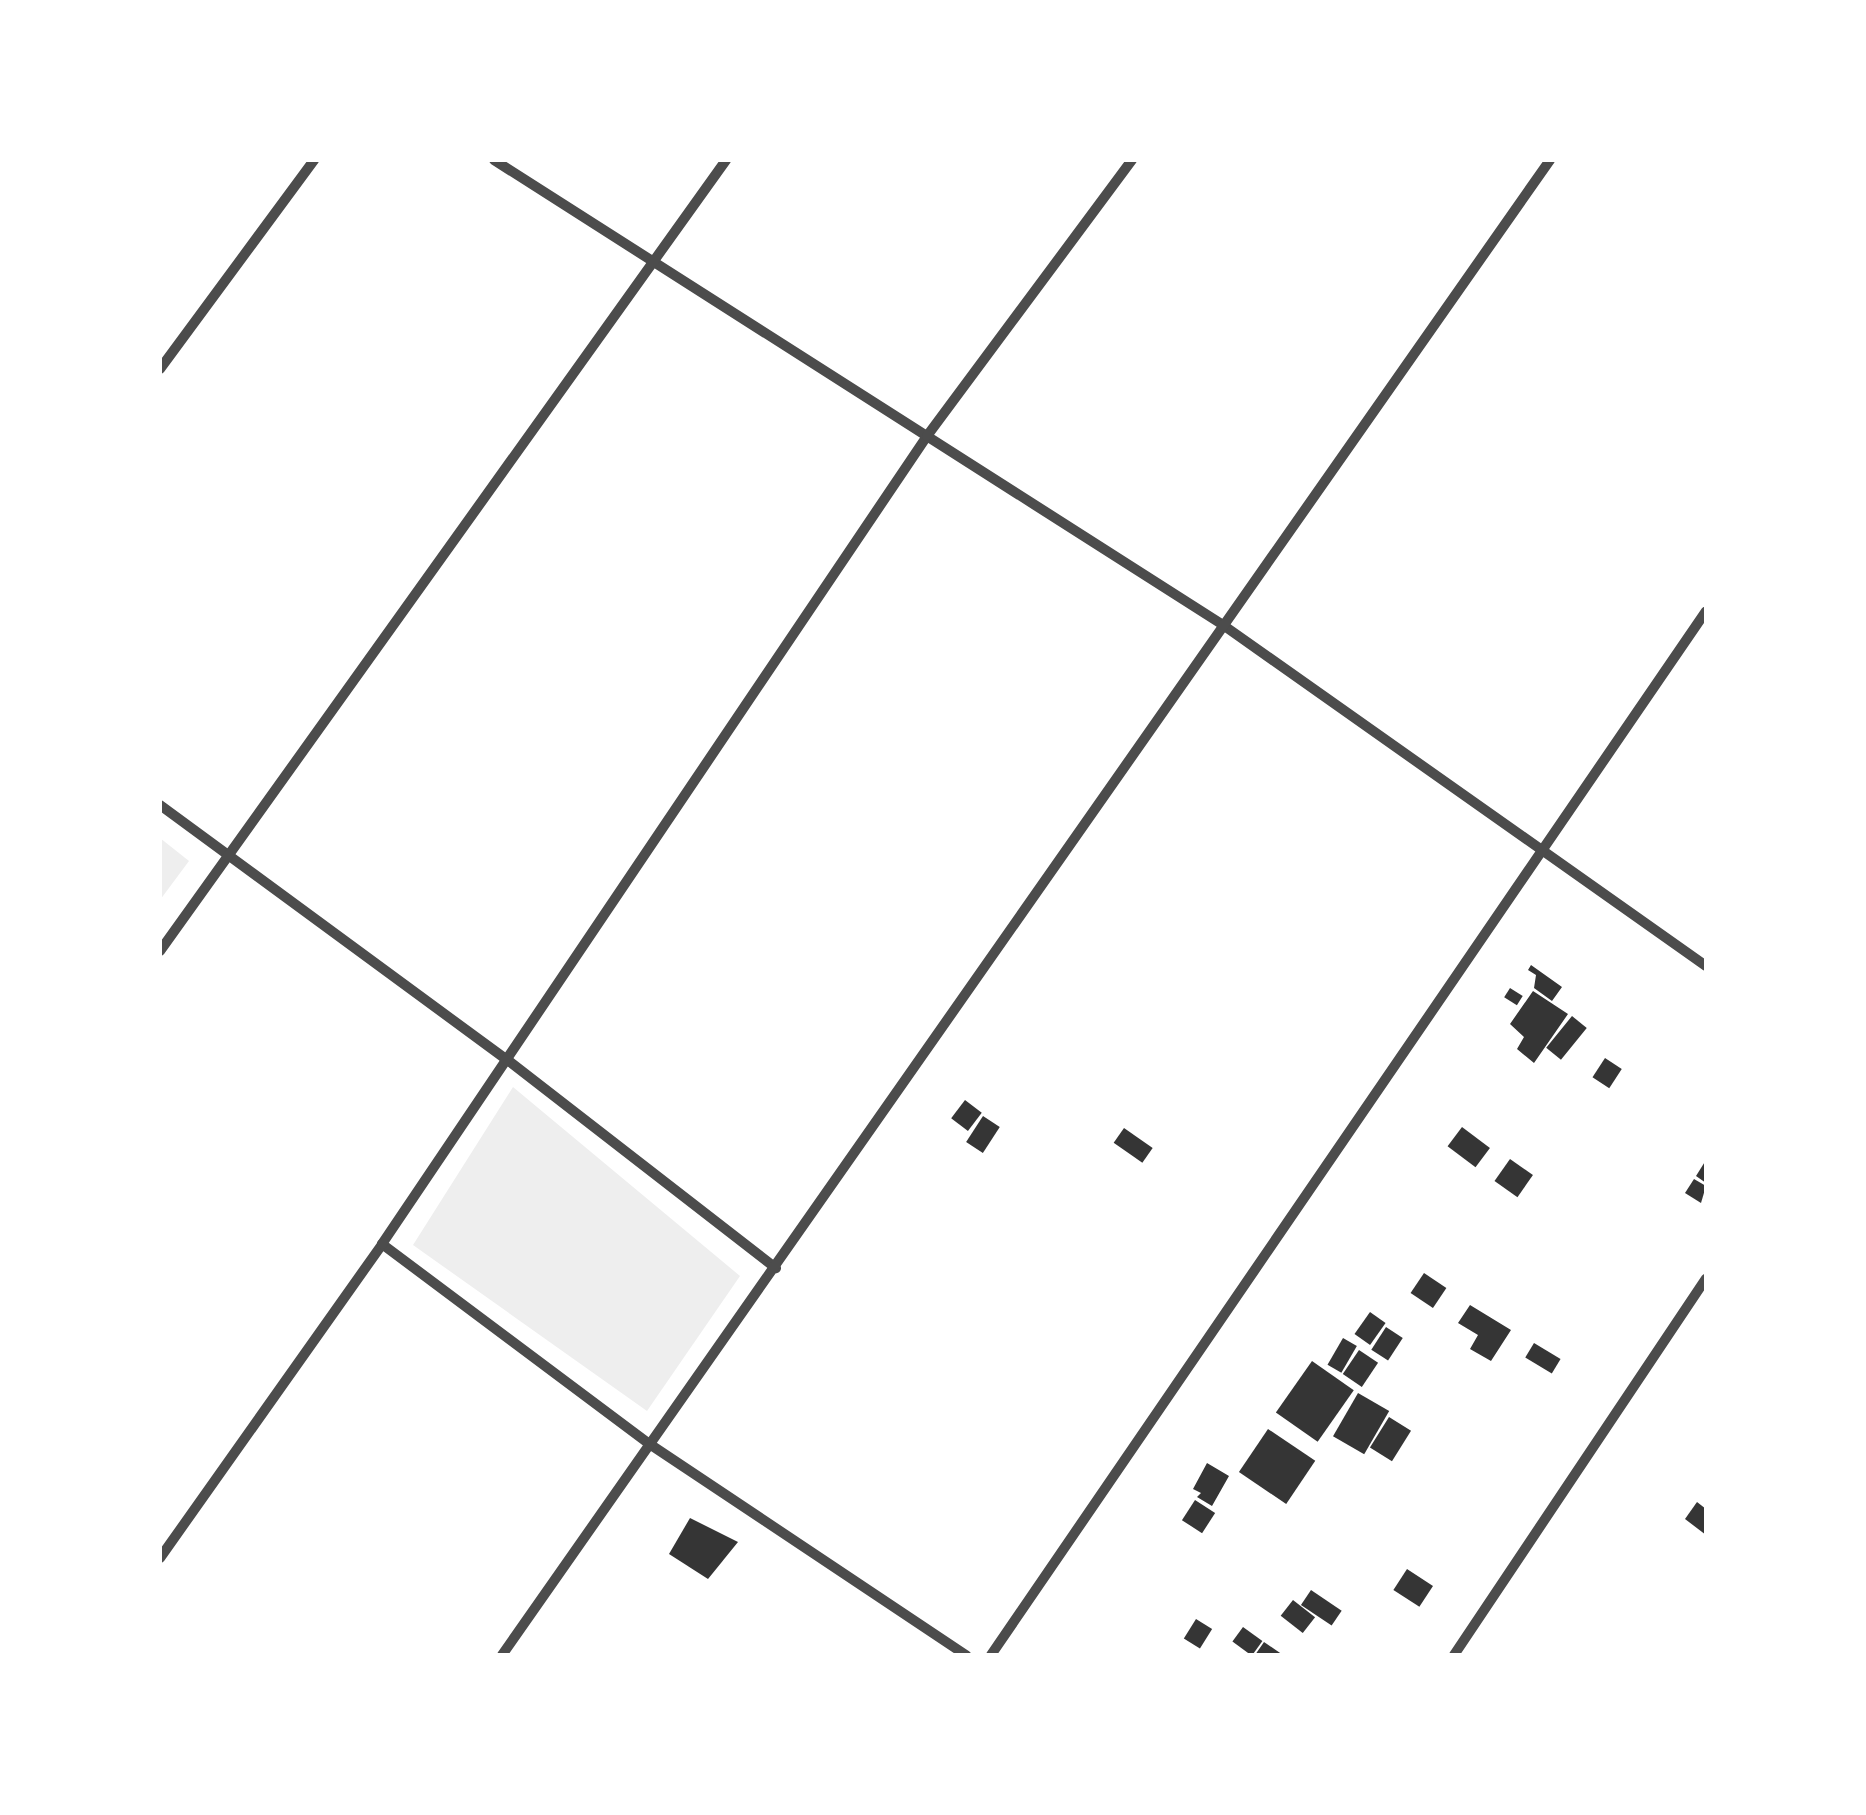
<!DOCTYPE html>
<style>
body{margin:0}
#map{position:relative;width:1866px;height:1815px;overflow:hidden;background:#fff;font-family:Montserrat,sans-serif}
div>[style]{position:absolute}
.green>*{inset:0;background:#eee}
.building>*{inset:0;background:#353535;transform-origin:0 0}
.minor>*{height:10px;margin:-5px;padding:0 5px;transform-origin:5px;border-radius:5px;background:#4c4c4c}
span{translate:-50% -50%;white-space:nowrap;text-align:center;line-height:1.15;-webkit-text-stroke:8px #fff;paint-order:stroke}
.frame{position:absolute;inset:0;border:162px solid #fff;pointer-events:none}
</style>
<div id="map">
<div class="green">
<i style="clip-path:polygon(160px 838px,189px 861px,160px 900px)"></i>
<i style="clip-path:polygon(513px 1087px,740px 1276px,647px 1411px,413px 1245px)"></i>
</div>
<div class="building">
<i style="clip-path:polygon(1531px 965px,1562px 987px,1552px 1001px,1534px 988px,1536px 975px,1528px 970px)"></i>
<i style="left:1510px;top:988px;width:15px;height:11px;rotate:32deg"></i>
<i style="clip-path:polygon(1533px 991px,1568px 1014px,1534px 1063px,1517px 1049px,1524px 1037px,1510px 1024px)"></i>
<i style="left:1572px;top:1016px;width:19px;height:41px;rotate:39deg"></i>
<i style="left:1605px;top:1058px;width:20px;height:23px;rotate:33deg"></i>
<i style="left:965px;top:1100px;width:21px;height:23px;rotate:37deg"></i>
<i style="left:983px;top:1116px;width:20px;height:31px;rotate:33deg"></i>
<i style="left:1462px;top:1127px;width:35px;height:24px;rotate:37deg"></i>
<i style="left:1124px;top:1128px;width:35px;height:18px;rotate:35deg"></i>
<i style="left:1510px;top:1159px;width:28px;height:27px;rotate:35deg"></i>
<i style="clip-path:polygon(1706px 1160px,1706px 1183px,1696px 1176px)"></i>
<i style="clip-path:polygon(1694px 1179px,1706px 1186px,1701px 1203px,1685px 1193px)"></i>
<i style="left:1424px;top:1273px;width:27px;height:24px;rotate:34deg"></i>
<i style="clip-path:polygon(1470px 1305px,1511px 1330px,1491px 1361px,1470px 1349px,1478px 1335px,1458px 1323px)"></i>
<i style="left:1370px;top:1312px;width:19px;height:27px;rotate:35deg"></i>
<i style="left:1386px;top:1327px;width:20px;height:27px;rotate:33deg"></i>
<i style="left:1343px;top:1338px;width:16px;height:31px;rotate:30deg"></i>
<i style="left:1534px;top:1343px;width:31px;height:17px;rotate:31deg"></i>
<i style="left:1359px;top:1350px;width:23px;height:29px;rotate:34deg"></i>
<i style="left:1312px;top:1361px;width:51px;height:63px;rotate:35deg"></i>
<i style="left:1358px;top:1393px;width:36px;height:50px;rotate:30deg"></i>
<i style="left:1389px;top:1417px;width:26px;height:36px;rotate:32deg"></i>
<i style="left:1268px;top:1429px;width:57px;height:52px;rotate:34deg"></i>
<i style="clip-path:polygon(1207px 1463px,1229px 1476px,1212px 1506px,1197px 1497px,1201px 1493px,1193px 1489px)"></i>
<i style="left:1195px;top:1500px;width:24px;height:24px;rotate:33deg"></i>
<i style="clip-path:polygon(1697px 1502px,1706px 1509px,1706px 1535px,1685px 1519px)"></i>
<i style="clip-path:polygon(690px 1518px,738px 1542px,708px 1579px,669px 1554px)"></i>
<i style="left:1407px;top:1569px;width:31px;height:25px;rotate:33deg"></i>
<i style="left:1311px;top:1590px;width:37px;height:18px;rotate:34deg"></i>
<i style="left:1293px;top:1600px;width:28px;height:20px;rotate:38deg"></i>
<i style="left:1196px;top:1619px;width:19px;height:23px;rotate:32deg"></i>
<i style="left:1243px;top:1627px;width:24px;height:18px;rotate:36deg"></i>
<i style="clip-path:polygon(1264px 1642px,1283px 1655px,1255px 1655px)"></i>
</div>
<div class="minor">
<i style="left:494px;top:160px;width:865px;rotate:32.53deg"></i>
<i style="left:1223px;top:625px;width:591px;rotate:35.22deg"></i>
<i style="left:160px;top:369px;width:260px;rotate:-53.6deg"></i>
<i style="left:160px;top:805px;width:428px;rotate:36.3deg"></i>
<i style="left:505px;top:1058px;width:343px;rotate:37.8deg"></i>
<i style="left:160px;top:951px;width:973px;rotate:-54.41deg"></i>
<i style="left:382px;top:1244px;width:336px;rotate:36.8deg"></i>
<i style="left:651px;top:1445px;width:379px;rotate:33.7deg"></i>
<i style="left:160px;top:1558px;width:385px;rotate:-54.7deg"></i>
<i style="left:382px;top:1244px;width:975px;rotate:-56deg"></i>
<i style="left:927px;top:436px;width:344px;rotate:-53.4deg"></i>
<i style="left:502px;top:1655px;width:1826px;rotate:-54.97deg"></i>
<i style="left:991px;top:1655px;width:1265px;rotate:-55.59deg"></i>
<i style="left:1454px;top:1655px;width:453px;rotate:-56.2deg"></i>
</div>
<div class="frame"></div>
</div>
